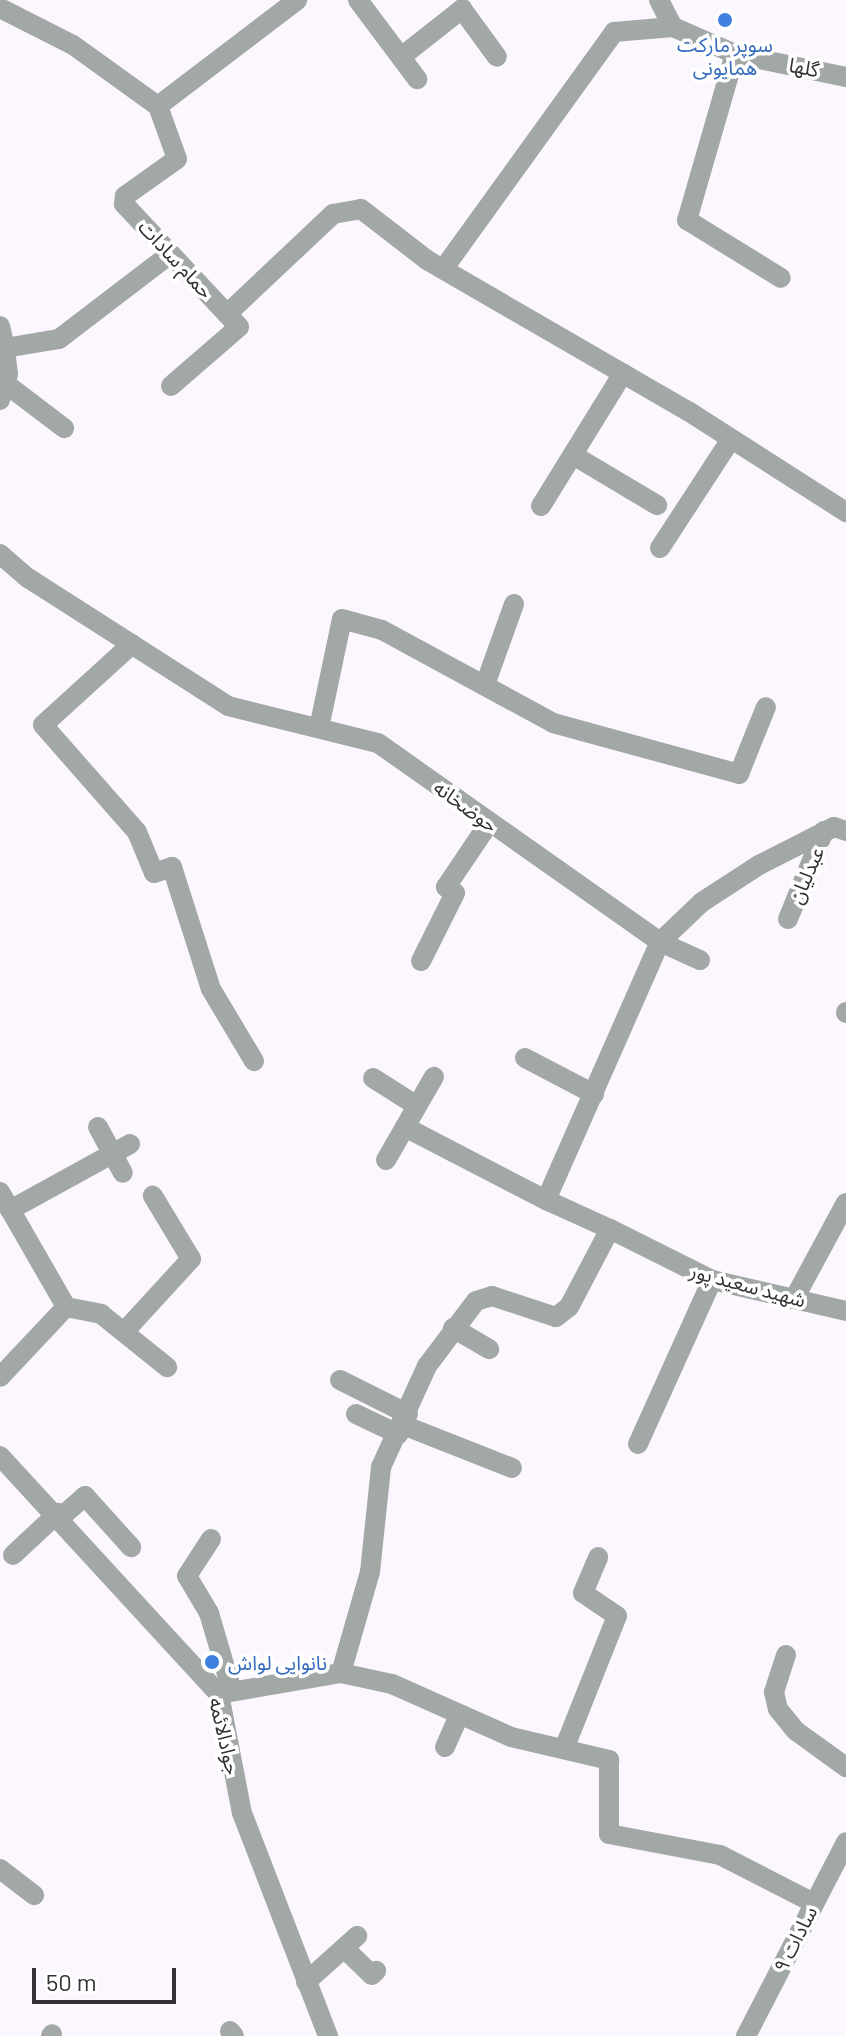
<!DOCTYPE html>
<meta charset="utf-8">
<style>
body{margin:0}
#map{position:relative;width:846px;height:2036px;overflow:hidden;background:#fcf7ff;font-family:Barlow,"Noto Sans Arabic",sans-serif}
div>[style]{position:absolute}
.minor>*{height:20px;margin:-10px;padding:0 10px;transform-origin:10px;border-radius:10px;background:#a2a8a6}
.dots>*{width:22px;height:22px;translate:-50% -50%;box-sizing:border-box;border:4px solid #fff;border-radius:50%}
span{translate:-50% -50%;white-space:nowrap;text-align:center;line-height:1.15;-webkit-text-stroke:7px #fff;paint-order:stroke}
.shop-label{font-size:20px;color:#366cbe}
.left{translate:0 -50%;text-align:left}
.street-label{font-size:20px;color:#343135}
.scale{position:absolute;left:32px;top:1968px;width:144px;height:36px;box-sizing:border-box;border:4px solid #343135;border-top:0;padding-left:10px;font-size:24px;line-height:28px;white-space:nowrap;color:#343135;-webkit-text-stroke:6px #fff;paint-order:stroke}
</style>
<div id="map">
<div class="minor">
<i style="left:358px;top:0;width:99px;rotate:53.2deg"></i>
<i style="left:659px;top:0;width:30px;rotate:63deg"></i>
<i style="left:0;top:8px;width:82px;rotate:26.9deg"></i>
<i style="left:73px;top:45px;width:105px;rotate:35.7deg"></i>
<i style="left:158px;top:106px;width:175px;rotate:-37.3deg"></i>
<i style="left:735px;top:54px;width:173px;rotate:106.1deg"></i>
<i style="left:687px;top:220px;width:110px;rotate:31.7deg"></i>
<i style="left:401px;top:57px;width:78px;rotate:-38.2deg"></i>
<i style="left:462px;top:9px;width:59px;rotate:53.9deg"></i>
<i style="left:158px;top:106px;width:56px;rotate:70.3deg"></i>
<i style="left:177px;top:159px;width:64px;rotate:144.6deg"></i>
<i style="left:125px;top:196px;width:8px;rotate:97deg"></i>
<i style="left:124px;top:204px;width:168px;rotate:46.9deg"></i>
<i style="left:239px;top:327px;width:90px;rotate:139.1deg"></i>
<i style="left:444px;top:268px;width:291px;rotate:-54.2deg"></i>
<i style="left:614px;top:32px;width:59px;rotate:-4.8deg"></i>
<i style="left:673px;top:27px;width:68px;rotate:23.5deg"></i>
<i style="left:735px;top:54px;width:113px;rotate:11.7deg"></i>
<i style="left:227px;top:314px;width:146px;rotate:-43.3deg"></i>
<i style="left:333px;top:214px;width:28px;rotate:-10deg"></i>
<i style="left:361px;top:209px;width:83px;rotate:37.7deg"></i>
<i style="left:427px;top:260px;width:302px;rotate:30.1deg"></i>
<i style="left:688px;top:411px;width:188px;rotate:32.6deg"></i>
<i style="left:0;top:326px;width:23px;rotate:77deg"></i>
<i style="left:6px;top:384px;width:73px;rotate:37.2deg"></i>
<i style="left:0;top:400px;width:27px;rotate:-73deg"></i>
<i style="left:8px;top:374px;width:26px;rotate:-97deg"></i>
<i style="left:5px;top:348px;width:55px;rotate:-9.5deg"></i>
<i style="left:59px;top:339px;width:140px;rotate:-37.4deg"></i>
<i style="left:573px;top:455px;width:98px;rotate:30.8deg"></i>
<i style="left:541px;top:506px;width:156px;rotate:-58.3deg"></i>
<i style="left:660px;top:548px;width:130px;rotate:-56.9deg"></i>
<i style="left:0;top:554px;width:37px;rotate:41deg"></i>
<i style="left:28px;top:578px;width:237px;rotate:32.6deg"></i>
<i style="left:228px;top:706px;width:154px;rotate:13.9deg"></i>
<i style="left:378px;top:743px;width:345px;rotate:35.2deg"></i>
<i style="left:660px;top:942px;width:44px;rotate:24.2deg"></i>
<i style="left:132px;top:644px;width:120px;rotate:137.7deg"></i>
<i style="left:43px;top:725px;width:142px;rotate:48.7deg"></i>
<i style="left:137px;top:832px;width:44px;rotate:67.5deg"></i>
<i style="left:154px;top:873px;width:19px;rotate:-18deg"></i>
<i style="left:172px;top:867px;width:128px;rotate:72.3deg"></i>
<i style="left:211px;top:989px;width:84px;rotate:59.2deg"></i>
<i style="left:485px;top:685px;width:86px;rotate:-70.3deg"></i>
<i style="left:319px;top:728px;width:111px;rotate:-78.1deg"></i>
<i style="left:342px;top:619px;width:41px;rotate:15.4deg"></i>
<i style="left:382px;top:630px;width:195px;rotate:28.5deg"></i>
<i style="left:553px;top:723px;width:193px;rotate:15.3deg"></i>
<i style="left:739px;top:774px;width:72px;rotate:-68.1deg"></i>
<i style="left:788px;top:919px;width:95px;rotate:-67.8deg"></i>
<i style="left:421px;top:961px;width:76px;rotate:-63.4deg"></i>
<i style="left:455px;top:893px;width:11px;rotate:-146deg"></i>
<i style="left:446px;top:887px;width:77px;rotate:-56.1deg"></i>
<i style="left:846px;top:1013px;width:1px;rotate:-90deg"></i>
<i style="left:525px;top:1058px;width:78px;rotate:27.6deg"></i>
<i style="left:373px;top:1078px;width:52px;rotate:32.5deg"></i>
<i style="left:98px;top:1127px;width:52px;rotate:61.5deg"></i>
<i style="left:405px;top:1127px;width:159px;rotate:27.4deg"></i>
<i style="left:386px;top:1160px;width:96px;rotate:-60deg"></i>
<i style="left:0;top:1192px;width:133px;rotate:60.1deg"></i>
<i style="left:66px;top:1307px;width:96px;rotate:133.3deg"></i>
<i style="left:10px;top:1210px;width:137px;rotate:-28.8deg"></i>
<i style="left:610px;top:1229px;width:114px;rotate:26.6deg"></i>
<i style="left:712px;top:1280px;width:138px;rotate:13deg"></i>
<i style="left:794px;top:1299px;width:109px;rotate:-61.6deg"></i>
<i style="left:66px;top:1307px;width:36px;rotate:11deg"></i>
<i style="left:101px;top:1314px;width:85px;rotate:38.8deg"></i>
<i style="left:453px;top:1328px;width:42px;rotate:30.3deg"></i>
<i style="left:124px;top:1332px;width:99px;rotate:-47.5deg"></i>
<i style="left:191px;top:1259px;width:74px;rotate:-121.1deg"></i>
<i style="left:340px;top:1380px;width:76px;rotate:26.6deg"></i>
<i style="left:356px;top:1414px;width:47px;rotate:25.5deg"></i>
<i style="left:403px;top:1425px;width:117px;rotate:21.5deg"></i>
<i style="left:638px;top:1444px;width:180px;rotate:-65.7deg"></i>
<i style="left:0;top:1456px;width:323px;rotate:47.4deg"></i>
<i style="left:219px;top:1694px;width:121px;rotate:79.1deg"></i>
<i style="left:242px;top:1813px;width:239px;rotate:68.9deg"></i>
<i style="left:61px;top:1517px;width:32px;rotate:-41deg"></i>
<i style="left:85px;top:1496px;width:69px;rotate:48deg"></i>
<i style="left:211px;top:1539px;width:44px;rotate:123deg"></i>
<i style="left:187px;top:1576px;width:43px;rotate:59.3deg"></i>
<i style="left:209px;top:1613px;width:81px;rotate:73.6deg"></i>
<i style="left:13px;top:1555px;width:62px;rotate:-43deg"></i>
<i style="left:786px;top:1655px;width:39px;rotate:108deg"></i>
<i style="left:774px;top:1692px;width:17px;rotate:77deg"></i>
<i style="left:778px;top:1709px;width:28px;rotate:51deg"></i>
<i style="left:796px;top:1731px;width:62px;rotate:35.8deg"></i>
<i style="left:341px;top:1673px;width:52px;rotate:12.2deg"></i>
<i style="left:392px;top:1684px;width:130px;rotate:24deg"></i>
<i style="left:511px;top:1737px;width:101px;rotate:13.2deg"></i>
<i style="left:609px;top:1760px;width:74px;rotate:90deg"></i>
<i style="left:609px;top:1834px;width:113px;rotate:10.7deg"></i>
<i style="left:720px;top:1855px;width:106px;rotate:27.1deg"></i>
<i style="left:219px;top:1694px;width:124px;rotate:-9.8deg"></i>
<i style="left:341px;top:1673px;width:105px;rotate:-74deg"></i>
<i style="left:370px;top:1572px;width:106px;rotate:-84deg"></i>
<i style="left:381px;top:1467px;width:111px;rotate:-65.5deg"></i>
<i style="left:427px;top:1366px;width:81px;rotate:-53deg"></i>
<i style="left:476px;top:1301px;width:17px;rotate:-17deg"></i>
<i style="left:492px;top:1296px;width:67px;rotate:18.2deg"></i>
<i style="left:556px;top:1317px;width:16px;rotate:-38deg"></i>
<i style="left:569px;top:1307px;width:88px;rotate:-62.3deg"></i>
<i style="left:610px;top:1229px;width:70px;rotate:-155.6deg"></i>
<i style="left:546px;top:1200px;width:282px;rotate:-66.2deg"></i>
<i style="left:660px;top:942px;width:58px;rotate:-43.6deg"></i>
<i style="left:702px;top:902px;width:68px;rotate:-33deg"></i>
<i style="left:759px;top:865px;width:84px;rotate:-26.9deg"></i>
<i style="left:834px;top:827px;width:13px;rotate:18deg"></i>
<i style="left:445px;top:1747px;width:35px;rotate:-66deg"></i>
<i style="left:564px;top:1749px;width:143px;rotate:-68.3deg"></i>
<i style="left:617px;top:1616px;width:41px;rotate:-145.9deg"></i>
<i style="left:583px;top:1593px;width:39px;rotate:-67deg"></i>
<i style="left:0;top:1869px;width:43px;rotate:37.4deg"></i>
<i style="left:345px;top:1949px;width:37px;rotate:44deg"></i>
<i style="left:372px;top:1975px;width:6px;rotate:-45deg"></i>
<i style="left:306px;top:1982px;width:69px;rotate:-42deg"></i>
<i style="left:230px;top:2031px;width:6px;rotate:51deg"></i>
<i style="left:51px;top:2036px;width:2px;rotate:-63deg"></i>
<i style="left:746px;top:2036px;width:218px;rotate:-62.7deg"></i>
</div>
<div class="dots">
<i style="left:725px;top:20px;background:#3f7fe0"></i>
<i style="left:212px;top:1662px;background:#3f7fe0"></i>
</div>
<div class="shop-label">
<span style="left:725px;top:56px">سوپر مارکت<br>همایونی</span>
<span class="left" style="left:228px;top:1662px">نانوایی لواش</span>
</div>
<div class="street-label">
<span style="left:804px;top:67px;rotate:11deg">گلها</span>
<span style="left:176px;top:259px;rotate:47deg">حمام سادات</span>
<span style="left:466px;top:806px;rotate:36deg">حوضخانه</span>
<span style="left:806px;top:875px;rotate:-67deg">عبدلیان</span>
<span style="left:748px;top:1285px;rotate:15deg">شهید سعید پور</span>
<span style="left:225px;top:1736px;rotate:77deg">جوادالائمه</span>
<span style="left:795px;top:1939px;rotate:-63deg">سادات ۹</span>
</div>
<div class="scale">50 m</div>
</div>
